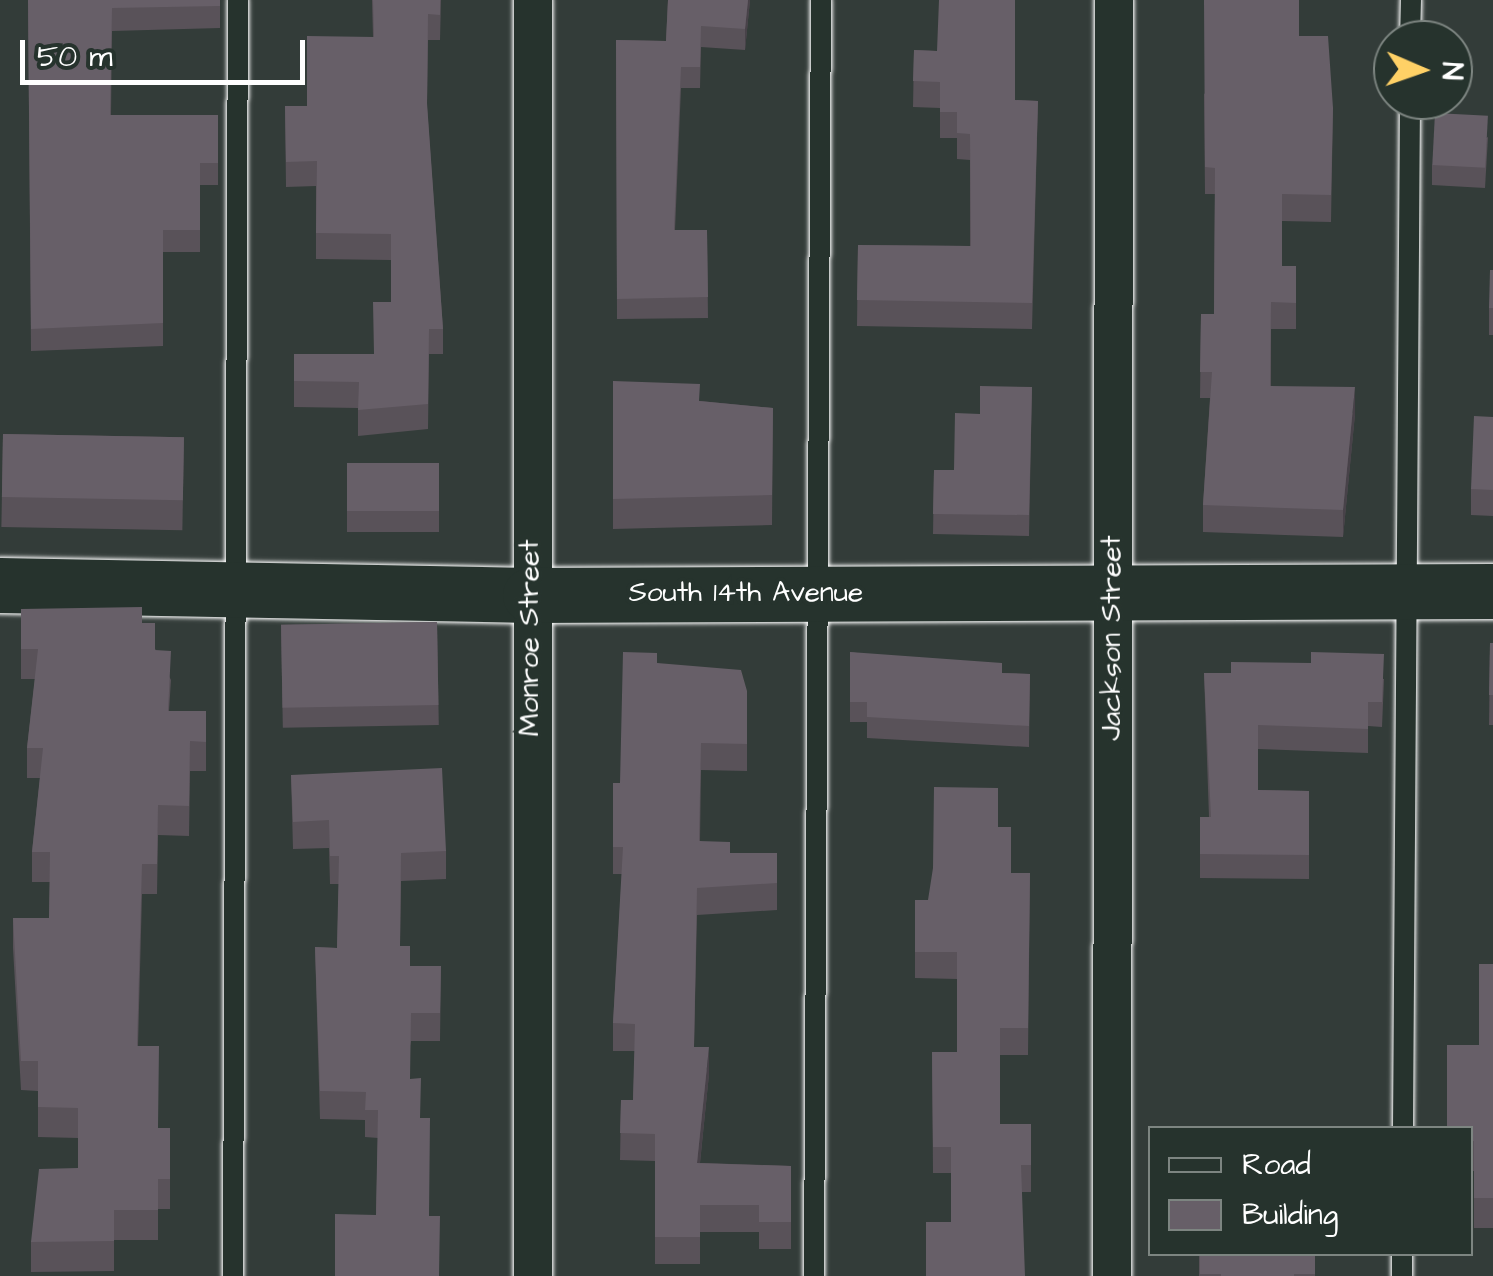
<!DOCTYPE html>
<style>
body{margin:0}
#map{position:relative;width:1493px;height:1276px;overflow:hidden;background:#333c39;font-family:"Architects Daughter",sans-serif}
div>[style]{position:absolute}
.roads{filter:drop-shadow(0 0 2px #fff) drop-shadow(0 0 2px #fff)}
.lane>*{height:20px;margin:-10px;padding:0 10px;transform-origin:10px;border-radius:10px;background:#26332d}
.street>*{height:38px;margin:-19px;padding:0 19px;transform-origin:19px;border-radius:19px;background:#26332d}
.secondary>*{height:55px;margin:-27.5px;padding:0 27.5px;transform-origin:27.5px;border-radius:27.5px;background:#26332d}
.wall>*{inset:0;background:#595259;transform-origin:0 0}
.shaded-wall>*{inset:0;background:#484249}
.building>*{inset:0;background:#675f68;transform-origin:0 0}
span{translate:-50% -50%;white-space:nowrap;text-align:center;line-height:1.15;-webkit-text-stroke:8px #26332d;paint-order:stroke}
.street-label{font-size:28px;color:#fff}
.legend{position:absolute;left:1148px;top:1126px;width:325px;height:130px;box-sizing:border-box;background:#26332d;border:2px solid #7d8581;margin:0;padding:12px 18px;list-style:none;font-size:30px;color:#fff}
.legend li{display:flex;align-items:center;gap:20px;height:50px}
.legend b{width:50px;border:2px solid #7d8581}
.north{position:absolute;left:1373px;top:20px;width:100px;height:100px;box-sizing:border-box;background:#26332d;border:2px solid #7d8581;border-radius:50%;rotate:92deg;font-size:28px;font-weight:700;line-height:40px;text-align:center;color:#fff}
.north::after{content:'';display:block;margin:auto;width:35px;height:45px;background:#ffd166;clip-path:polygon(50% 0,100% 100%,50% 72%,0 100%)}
.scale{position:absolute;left:20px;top:40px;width:285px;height:45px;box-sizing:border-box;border:5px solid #fff;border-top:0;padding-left:12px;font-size:30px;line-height:35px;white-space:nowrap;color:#fff;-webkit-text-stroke:8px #26332d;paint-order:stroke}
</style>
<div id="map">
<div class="roads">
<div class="lane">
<i style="left:1410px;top:40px;width:40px;rotate:-88.6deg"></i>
<i style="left:1403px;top:1128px;width:1028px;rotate:-89.61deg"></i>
<i style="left:233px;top:1276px;width:1276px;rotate:-89.78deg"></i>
<i style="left:814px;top:1276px;width:1276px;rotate:-89.69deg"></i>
<i style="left:1402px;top:1276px;width:22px;rotate:-90deg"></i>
</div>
<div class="street">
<i style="left:533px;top:1276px;width:1276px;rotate:-90deg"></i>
<i style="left:1112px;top:1276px;width:1276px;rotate:-89.91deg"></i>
</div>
<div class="secondary">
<i style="left:0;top:585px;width:530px;rotate:1.08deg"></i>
<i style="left:530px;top:595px;width:963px;rotate:-0.24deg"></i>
</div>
</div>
<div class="wall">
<i style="clip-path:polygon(28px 0,220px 0,220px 28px,112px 31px,111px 115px,218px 115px,218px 185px,200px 185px,200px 252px,163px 252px,163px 346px,31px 351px)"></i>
<i style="clip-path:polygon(372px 0,441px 0,440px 40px,428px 40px,427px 107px,443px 329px,443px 354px,429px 354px,428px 429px,358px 436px,358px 408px,294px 407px,294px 354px,374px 354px,391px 302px,391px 260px,316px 259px,316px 186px,286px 187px,285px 106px,307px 106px,373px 37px)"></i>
<i style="clip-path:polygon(668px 0,750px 0,745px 50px,701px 47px,700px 88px,681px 88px,675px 230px,707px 230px,708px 318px,617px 319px,616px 40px,666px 41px)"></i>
<i style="clip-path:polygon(1299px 36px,1333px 108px,1331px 222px,1282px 221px,1282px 266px,1296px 266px,1296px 329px,1271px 329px,1271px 386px,1355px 414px,1343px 537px,1203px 532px,1203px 505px,1210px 398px,1200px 398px,1201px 314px,1214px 314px,1215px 194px,1205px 194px,1204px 94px)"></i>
<i style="clip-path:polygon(914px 50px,937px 51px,1015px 100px,1038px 101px,1032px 329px,857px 326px,858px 245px,970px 246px,970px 160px,957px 159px,957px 138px,940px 138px,940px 108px,913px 107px)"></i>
<i style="clip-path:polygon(1488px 137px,1485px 188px,1432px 185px,1432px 165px)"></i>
<i style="clip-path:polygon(1493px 270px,1493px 335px,1489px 335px,1489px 308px)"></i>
<i style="clip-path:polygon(613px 381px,700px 401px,773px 408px,772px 525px,613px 529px)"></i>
<i style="clip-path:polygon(1032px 387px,1029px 536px,933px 534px,934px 470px,954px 470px,980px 414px)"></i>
<i style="clip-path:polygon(1493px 417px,1493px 516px,1471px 515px,1471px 489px)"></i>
<i style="left:3px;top:434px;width:181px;height:93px;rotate:1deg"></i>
<i style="left:439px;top:463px;width:69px;height:92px;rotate:90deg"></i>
<i style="clip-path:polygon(21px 609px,142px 623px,171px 680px,169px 711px,206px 711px,206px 771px,190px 771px,189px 836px,158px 835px,157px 894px,142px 894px,138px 1046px,158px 1128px,170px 1128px,170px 1209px,158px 1209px,158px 1240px,114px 1240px,114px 1271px,31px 1272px,31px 1242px,78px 1168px,78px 1138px,38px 1137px,38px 1091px,21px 1090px,13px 948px,13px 918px,49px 918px,50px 882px,32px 882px,32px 852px,40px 778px,27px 778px,27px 748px,35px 679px,21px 679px)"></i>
<i style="left:437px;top:622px;width:103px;height:156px;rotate:89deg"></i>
<i style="clip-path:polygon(1490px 643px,1493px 643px,1493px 725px,1489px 725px)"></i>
<i style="clip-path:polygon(850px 652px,1002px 673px,1030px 674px,1029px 747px,867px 738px,867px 722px,850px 722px)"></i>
<i style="clip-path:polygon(657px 663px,747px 691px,747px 771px,701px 770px,700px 841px,730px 853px,777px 853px,777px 910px,697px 915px,694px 1047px,709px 1074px,700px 1163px,791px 1166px,791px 1249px,759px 1249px,759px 1232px,700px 1232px,700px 1264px,655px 1264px,655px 1161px,620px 1160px,621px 1100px,633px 1100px,635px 1051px,613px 1051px,613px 1023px,622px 874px,613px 874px,613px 783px,620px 783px)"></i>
<i style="clip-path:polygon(1204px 673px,1384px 679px,1382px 727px,1368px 726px,1368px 753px,1258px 749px,1258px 790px,1309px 791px,1309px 879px,1200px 878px,1200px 817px,1209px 817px)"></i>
<i style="clip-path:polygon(291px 775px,446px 851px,446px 879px,401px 881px,400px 946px,410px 966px,441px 966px,440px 1041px,411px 1041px,376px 1215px,378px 1138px,365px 1137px,365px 1120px,320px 1119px,315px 947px,337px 948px,339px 884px,330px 884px,329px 848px,293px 849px)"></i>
<i style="clip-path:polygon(998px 827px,1011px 873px,1030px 873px,1028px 1055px,1000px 1055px,1000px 1124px,1031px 1124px,1031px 1192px,1022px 1192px,951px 1222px,951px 1173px,933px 1173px,932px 1052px,957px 1052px,957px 979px,915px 978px,915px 900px,928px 900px)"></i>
<i style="clip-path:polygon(1493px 964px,1493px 1228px,1474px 1228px,1474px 1171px,1470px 1171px,1470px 1128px,1479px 1045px)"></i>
<i style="left:1199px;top:1254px;width:116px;height:22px"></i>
</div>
<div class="shaded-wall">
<i style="clip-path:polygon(748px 0,750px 0,745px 50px,745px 29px)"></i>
<i style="clip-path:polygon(1355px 387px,1355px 414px,1343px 537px,1343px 510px)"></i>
<i style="clip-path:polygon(709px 1047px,709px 1074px,697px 1191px,697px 1163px)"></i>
</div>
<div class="building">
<i style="clip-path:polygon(28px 0,220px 0,220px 6px,112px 8px,110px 115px,218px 115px,218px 163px,200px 163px,200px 230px,163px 230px,163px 323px,31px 329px)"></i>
<i style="clip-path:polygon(373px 0,440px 0,440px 15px,428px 14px,427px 103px,443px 329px,429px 329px,428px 404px,358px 410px,359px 382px,294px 381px,294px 354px,374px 354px,373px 302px,391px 302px,391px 234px,316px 233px,317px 161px,286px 162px,285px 106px,307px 106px,307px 36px,374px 37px)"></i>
<i style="clip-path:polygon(668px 0,748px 0,745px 29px,701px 26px,700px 67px,681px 67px,674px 230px,707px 230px,708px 297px,617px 299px,616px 40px,666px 41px)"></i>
<i style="clip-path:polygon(939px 0,1015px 0,1015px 100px,1038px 101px,1032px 303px,857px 300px,858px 245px,971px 246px,970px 134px,957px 133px,957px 112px,940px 112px,940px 82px,913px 81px,914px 50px,937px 51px)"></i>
<i style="clip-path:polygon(1204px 0,1299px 0,1299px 36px,1328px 36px,1333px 108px,1331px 195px,1282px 194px,1282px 266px,1296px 266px,1296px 303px,1271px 302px,1270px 386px,1355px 387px,1343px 510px,1203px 505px,1212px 372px,1200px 372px,1201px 314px,1214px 314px,1215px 168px,1205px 167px)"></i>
<i style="left:1435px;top:113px;width:53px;height:52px;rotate:3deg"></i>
<i style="clip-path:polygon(1490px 270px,1493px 270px,1493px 308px,1489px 308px)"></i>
<i style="clip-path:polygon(613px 381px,700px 384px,699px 401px,773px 408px,772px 495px,613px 499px)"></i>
<i style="clip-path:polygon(980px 386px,1032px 387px,1029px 515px,933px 514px,934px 470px,954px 470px,955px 413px,980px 414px)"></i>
<i style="clip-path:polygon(1474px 416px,1493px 417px,1493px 490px,1471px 489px)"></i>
<i style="left:3px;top:434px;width:181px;height:63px;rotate:1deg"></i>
<i style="left:439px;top:463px;width:48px;height:92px;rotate:90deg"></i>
<i style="clip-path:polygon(142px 607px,142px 623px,155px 623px,155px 650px,171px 651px,168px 711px,206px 711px,206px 742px,190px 741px,189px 806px,158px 805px,157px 864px,142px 864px,137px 1046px,159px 1046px,158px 1128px,170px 1128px,170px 1179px,158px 1179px,158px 1210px,114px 1210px,114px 1241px,31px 1242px,39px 1169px,78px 1168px,78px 1108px,38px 1107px,38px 1061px,21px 1061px,13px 918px,49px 918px,50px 852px,32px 852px,43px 748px,27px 748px,38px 649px,21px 649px,21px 609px)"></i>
<i style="left:437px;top:622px;width:83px;height:156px;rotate:89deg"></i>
<i style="clip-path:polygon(1490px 643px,1493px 643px,1493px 695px,1489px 695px)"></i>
<i style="clip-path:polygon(623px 652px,657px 653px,657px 663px,741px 670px,747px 691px,747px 744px,701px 743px,699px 841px,730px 842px,730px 853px,777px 853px,777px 883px,697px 888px,694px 1047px,709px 1047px,697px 1163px,791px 1166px,791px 1222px,759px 1222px,759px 1205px,700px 1205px,700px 1237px,655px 1237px,655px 1134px,620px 1133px,621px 1100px,633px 1100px,635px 1024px,613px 1023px,623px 847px,613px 847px,613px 783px,620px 783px)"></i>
<i style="clip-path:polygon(850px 652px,1002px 663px,1002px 673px,1030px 674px,1029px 726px,867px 717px,867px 702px,850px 702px)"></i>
<i style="clip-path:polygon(1311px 652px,1384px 654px,1382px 702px,1368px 702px,1368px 729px,1258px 725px,1258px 790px,1309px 791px,1309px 855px,1200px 854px,1200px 817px,1211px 817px,1204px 673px,1231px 673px,1231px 662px,1311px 663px)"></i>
<i style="clip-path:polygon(442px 768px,446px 851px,401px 853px,400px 946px,410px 946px,410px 966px,441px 966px,440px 1013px,411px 1013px,410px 1079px,421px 1078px,420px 1118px,430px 1118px,429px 1216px,440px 1216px,439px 1276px,335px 1276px,335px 1214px,376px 1215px,378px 1110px,365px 1110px,366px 1092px,320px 1091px,315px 947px,337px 948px,339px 856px,330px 856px,329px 820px,293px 822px,291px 775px)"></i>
<i style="clip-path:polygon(934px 787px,998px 788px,998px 827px,1011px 827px,1011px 873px,1030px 873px,1028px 1028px,1000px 1028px,1000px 1124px,1031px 1124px,1031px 1165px,1021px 1165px,1025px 1276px,926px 1276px,926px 1222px,951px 1222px,951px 1147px,933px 1147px,932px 1052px,957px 1052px,957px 952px,915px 952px,915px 900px,928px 900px,933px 868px)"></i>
<i style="clip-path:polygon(1479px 964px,1493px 964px,1493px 1198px,1474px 1198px,1474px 1141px,1470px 1141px,1470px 1128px,1447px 1128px,1447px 1045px,1479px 1045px)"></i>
<i style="clip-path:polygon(1200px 1254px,1315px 1254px,1315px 1274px,1294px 1274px,1294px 1276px,1221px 1276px,1221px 1274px,1200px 1274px)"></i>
</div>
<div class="street-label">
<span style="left:746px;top:593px">South 14th Avenue</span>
<span style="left:530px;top:638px;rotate:-90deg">Monroe Street</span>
<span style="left:1112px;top:638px;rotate:-90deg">Jackson Street</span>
</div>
<ul class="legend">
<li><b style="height:12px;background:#26332d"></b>Road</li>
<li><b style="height:28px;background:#675f68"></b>Building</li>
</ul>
<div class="north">N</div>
<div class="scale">50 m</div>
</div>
